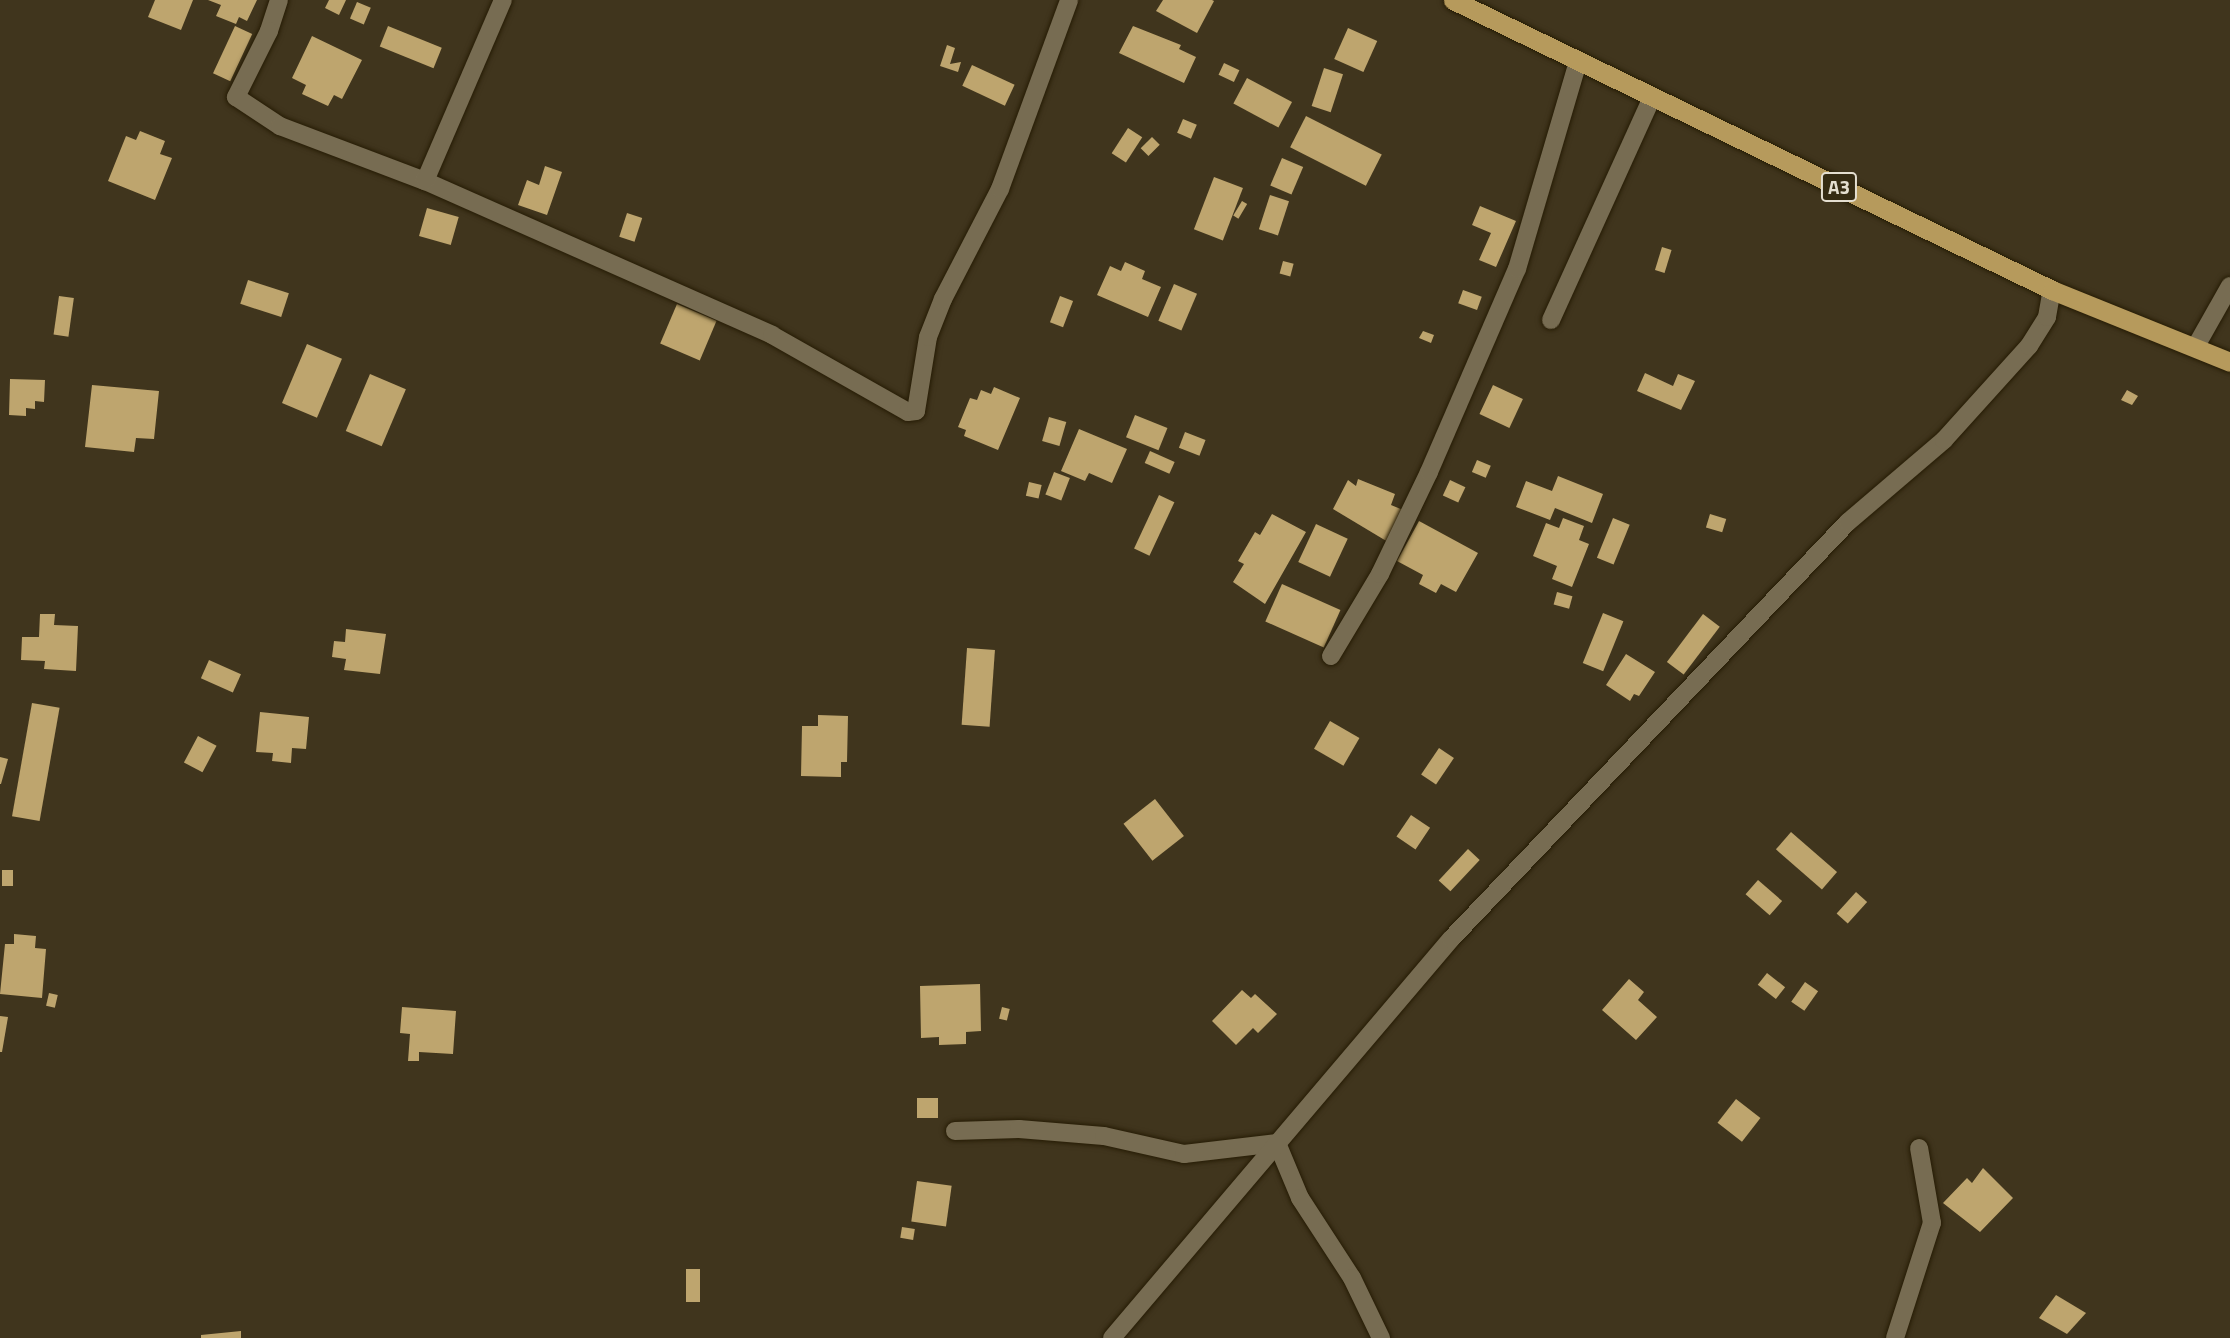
<!DOCTYPE html>
<style>
body{margin:0}
#map{position:relative;width:2230px;height:1338px;overflow:hidden;background:#40351d;font-family:"Titillium Web",sans-serif}
div>[style]{position:absolute}
.building>*{inset:0;background:#bea56e;transform-origin:0 0}
.roads{filter:drop-shadow(0 0 2px #261c05) drop-shadow(0 0 2px #261c05)}
.minor>*{height:18px;margin:-9px;padding:0 9px;transform-origin:9px;border-radius:9px;background:#776c52}
.trunk>*{height:19px;margin:-9.5px;padding:0 9.5px;transform-origin:9.5px;border-radius:9.5px;background:#b69a5c}
span{translate:-50% -50%;white-space:nowrap;text-align:center;line-height:1.15;-webkit-text-stroke:7px #352b13;paint-order:stroke}
.shield-label span{padding:2px 5px;background:#352b13;border:2px solid;border-radius:5px;-webkit-text-stroke-width:0}
.shield-label{font-size:19px;color:#e4ded0;font-weight:700}
</style>
<div id="map">
<div class="building">
<i style="clip-path:polygon(155px 0,193px 0,181px 30px,148px 17px)"></i>
<i style="clip-path:polygon(208px 0,257px 0,247px 21px,239px 17px,236px 24px,216px 16px,221px 5px)"></i>
<i style="clip-path:polygon(329px 0,346px 0,339px 15px,325px 8px)"></i>
<i style="clip-path:polygon(1163px 0,1212px 0,1214px 1px,1197px 33px,1156px 11px)"></i>
<i style="left:357px;top:2px;width:15px;height:18px;rotate:23deg"></i>
<i style="left:235px;top:26px;width:19px;height:52px;rotate:25deg"></i>
<i style="left:388px;top:26px;width:58px;height:22px;rotate:22deg"></i>
<i style="clip-path:polygon(1133px 26px,1181px 45px,1179px 49px,1196px 57px,1184px 83px,1119px 53px)"></i>
<i style="left:1348px;top:28px;width:32px;height:34px;rotate:24deg"></i>
<i style="clip-path:polygon(312px 36px,362px 60px,342px 99px,334px 95px,328px 106px,302px 94px,306px 85px,292px 78px)"></i>
<i style="clip-path:polygon(947px 45px,955px 48px,950px 64px,961px 62px,958px 72px,940px 66px)"></i>
<i style="left:1224px;top:63px;width:17px;height:13px;rotate:25deg"></i>
<i style="left:972px;top:65px;width:47px;height:23px;rotate:25deg"></i>
<i style="left:1324px;top:68px;width:20px;height:40px;rotate:18deg"></i>
<i style="left:1247px;top:78px;width:51px;height:29px;rotate:28deg"></i>
<i style="left:1306px;top:116px;width:85px;height:35px;rotate:27deg"></i>
<i style="left:1183px;top:119px;width:15px;height:15px;rotate:23deg"></i>
<i style="left:1128px;top:128px;width:17px;height:30px;rotate:33deg"></i>
<i style="clip-path:polygon(140px 131px,165px 141px,160px 154px,172px 158px,155px 200px,108px 181px,126px 136px,136px 140px)"></i>
<i style="left:1152px;top:137px;width:11px;height:16px;rotate:45deg"></i>
<i style="left:1282px;top:158px;width:23px;height:30px;rotate:23deg"></i>
<i style="clip-path:polygon(545px 166px,562px 172px,547px 215px,518px 205px,527px 180px,539px 185px)"></i>
<i style="left:1214px;top:177px;width:31px;height:56px;rotate:21deg"></i>
<i style="left:1270px;top:195px;width:20px;height:36px;rotate:18deg"></i>
<i style="left:1242px;top:201px;width:6px;height:17px;rotate:31deg"></i>
<i style="clip-path:polygon(1480px 206px,1516px 221px,1496px 267px,1479px 260px,1491px 233px,1472px 225px)"></i>
<i style="left:427px;top:208px;width:33px;height:29px;rotate:16deg"></i>
<i style="left:627px;top:213px;width:16px;height:25px;rotate:18deg"></i>
<i style="left:1662px;top:247px;width:10px;height:24px;rotate:17deg"></i>
<i style="left:1283px;top:261px;width:11px;height:13px;rotate:15deg"></i>
<i style="clip-path:polygon(1125px 262px,1145px 271px,1142px 279px,1161px 287px,1148px 317px,1097px 295px,1110px 266px,1121px 271px)"></i>
<i style="left:248px;top:280px;width:43px;height:25px;rotate:18deg"></i>
<i style="left:1174px;top:284px;width:25px;height:40px;rotate:23deg"></i>
<i style="left:1463px;top:290px;width:20px;height:14px;rotate:20deg"></i>
<i style="left:59px;top:296px;width:15px;height:39px;rotate:8deg"></i>
<i style="left:1060px;top:296px;width:14px;height:28px;rotate:21deg"></i>
<i style="left:677px;top:304px;width:43px;height:43px;rotate:23deg"></i>
<i style="clip-path:polygon(1423px 331px,1434px 335px,1431px 343px,1419px 338px)"></i>
<i style="left:307px;top:344px;width:38px;height:64px;rotate:23deg"></i>
<i style="clip-path:polygon(1645px 373px,1673px 386px,1678px 374px,1695px 381px,1681px 410px,1637px 391px)"></i>
<i style="left:370px;top:374px;width:39px;height:62px;rotate:23deg"></i>
<i style="clip-path:polygon(10px 379px,45px 380px,44px 402px,35px 401px,35px 409px,26px 408px,26px 416px,9px 415px)"></i>
<i style="clip-path:polygon(92px 385px,159px 391px,154px 439px,136px 438px,134px 452px,85px 447px)"></i>
<i style="left:1493px;top:385px;width:33px;height:32px;rotate:25deg"></i>
<i style="clip-path:polygon(994px 387px,1020px 398px,998px 450px,964px 436px,966px 430px,958px 427px,970px 398px,977px 400px,981px 390px,991px 394px)"></i>
<i style="clip-path:polygon(2127px 390px,2138px 396px,2132px 405px,2121px 400px)"></i>
<i style="left:1135px;top:415px;width:35px;height:24px;rotate:22deg"></i>
<i style="left:1049px;top:417px;width:18px;height:25px;rotate:16deg"></i>
<i style="clip-path:polygon(1079px 429px,1127px 449px,1112px 483px,1089px 473px,1085px 481px,1061px 471px)"></i>
<i style="left:1185px;top:432px;width:22px;height:17px;rotate:21deg"></i>
<i style="left:1150px;top:451px;width:27px;height:13px;rotate:24deg"></i>
<i style="left:1477px;top:460px;width:15px;height:13px;rotate:23deg"></i>
<i style="left:1054px;top:472px;width:17px;height:24px;rotate:21deg"></i>
<i style="clip-path:polygon(1558px 476px,1603px 494px,1592px 523px,1555px 508px,1550px 520px,1516px 507px,1526px 481px,1552px 491px)"></i>
<i style="clip-path:polygon(1358px 479px,1395px 494px,1391px 505px,1403px 510px,1388px 542px,1333px 509px,1348px 480px,1356px 486px)"></i>
<i style="left:1450px;top:480px;width:17px;height:17px;rotate:25deg"></i>
<i style="left:1029px;top:482px;width:13px;height:14px;rotate:13deg"></i>
<i style="left:1159px;top:495px;width:17px;height:59px;rotate:25deg"></i>
<i style="clip-path:polygon(1272px 514px,1306px 532px,1265px 604px,1233px 582px,1244px 564px,1238px 561px,1255px 532px,1260px 535px)"></i>
<i style="left:1710px;top:514px;width:17px;height:14px;rotate:17deg"></i>
<i style="clip-path:polygon(1563px 518px,1584px 526px,1579px 540px,1589px 544px,1572px 587px,1552px 579px,1557px 566px,1533px 556px,1546px 523px,1559px 528px)"></i>
<i style="left:1613px;top:518px;width:18px;height:43px;rotate:22deg"></i>
<i style="clip-path:polygon(1419px 521px,1478px 553px,1456px 592px,1441px 584px,1436px 593px,1419px 584px,1423px 575px,1397px 561px)"></i>
<i style="left:1316px;top:524px;width:35px;height:42px;rotate:25deg"></i>
<i style="left:1282px;top:584px;width:64px;height:41px;rotate:24deg"></i>
<i style="left:1557px;top:592px;width:16px;height:13px;rotate:15deg"></i>
<i style="left:1603px;top:613px;width:22px;height:54px;rotate:22deg"></i>
<i style="clip-path:polygon(40px 614px,55px 614px,54px 625px,78px 626px,76px 671px,44px 669px,45px 661px,21px 660px,22px 637px,39px 637px)"></i>
<i style="left:1703px;top:614px;width:21px;height:60px;rotate:37deg"></i>
<i style="clip-path:polygon(346px 629px,386px 634px,380px 674px,344px 670px,346px 659px,332px 657px,334px 641px,345px 642px)"></i>
<i style="left:967px;top:648px;width:28px;height:77px;rotate:4deg"></i>
<i style="clip-path:polygon(1626px 654px,1655px 672px,1639px 696px,1634px 694px,1630px 701px,1606px 685px)"></i>
<i style="left:209px;top:660px;width:35px;height:20px;rotate:24deg"></i>
<i style="left:32px;top:703px;width:28px;height:115px;rotate:10deg"></i>
<i style="clip-path:polygon(260px 712px,309px 717px,306px 749px,292px 748px,291px 763px,272px 761px,273px 753px,256px 752px)"></i>
<i style="clip-path:polygon(818px 715px,848px 716px,847px 762px,841px 762px,841px 777px,801px 776px,802px 726px,818px 726px)"></i>
<i style="left:1330px;top:721px;width:34px;height:32px;rotate:30deg"></i>
<i style="left:198px;top:736px;width:21px;height:30px;rotate:28deg"></i>
<i style="left:1439px;top:748px;width:18px;height:32px;rotate:34deg"></i>
<i style="clip-path:polygon(0 757px,8px 759px,1px 784px,0 784px)"></i>
<i style="left:1155px;top:799px;width:47px;height:40px;rotate:52deg"></i>
<i style="left:1411px;top:815px;width:23px;height:26px;rotate:34deg"></i>
<i style="left:1791px;top:832px;width:61px;height:23px;rotate:41deg"></i>
<i style="left:1468px;top:849px;width:16px;height:43px;rotate:43deg"></i>
<i style="left:2px;top:870px;width:11px;height:16px"></i>
<i style="left:1758px;top:880px;width:32px;height:19px;rotate:41deg"></i>
<i style="left:1856px;top:892px;width:15px;height:29px;rotate:42deg"></i>
<i style="clip-path:polygon(14px 934px,36px 936px,35px 948px,46px 949px,42px 998px,0 994px,5px 944px,14px 944px)"></i>
<i style="left:1767px;top:973px;width:23px;height:15px;rotate:38deg"></i>
<i style="clip-path:polygon(1629px 979px,1644px 992px,1638px 1000px,1657px 1017px,1636px 1040px,1602px 1010px)"></i>
<i style="left:1805px;top:982px;width:16px;height:24px;rotate:35deg"></i>
<i style="clip-path:polygon(980px 984px,981px 1031px,966px 1032px,966px 1044px,939px 1045px,939px 1037px,921px 1038px,920px 986px)"></i>
<i style="clip-path:polygon(1242px 990px,1251px 998px,1255px 994px,1277px 1014px,1258px 1033px,1253px 1028px,1236px 1045px,1212px 1021px)"></i>
<i style="left:49px;top:993px;width:9px;height:13px;rotate:13deg"></i>
<i style="clip-path:polygon(402px 1007px,456px 1011px,453px 1054px,419px 1052px,419px 1061px,408px 1061px,410px 1034px,400px 1033px)"></i>
<i style="left:1002px;top:1007px;width:8px;height:12px;rotate:14deg"></i>
<i style="clip-path:polygon(0 1016px,8px 1017px,2px 1052px,0 1052px)"></i>
<i style="left:917px;top:1098px;width:21px;height:20px"></i>
<i style="left:1736px;top:1099px;width:31px;height:30px;rotate:38deg"></i>
<i style="clip-path:polygon(1983px 1168px,2013px 1198px,1980px 1232px,1943px 1203px,1967px 1178px,1972px 1183px)"></i>
<i style="left:917px;top:1181px;width:35px;height:41px;rotate:8deg"></i>
<i style="left:902px;top:1227px;width:13px;height:11px;rotate:9deg"></i>
<i style="left:686px;top:1269px;width:14px;height:33px"></i>
<i style="clip-path:polygon(2056px 1295px,2086px 1313px,2067px 1334px,2039px 1318px)"></i>
<i style="clip-path:polygon(241px 1331px,241px 1338px,201px 1338px,201px 1335px)"></i>
</div>
<div class="roads">
<div class="minor">
<i style="left:279px;top:0;width:33px;rotate:108deg"></i>
<i style="left:269px;top:31px;width:74px;rotate:116.6deg"></i>
<i style="left:236px;top:97px;width:53px;rotate:33.4deg"></i>
<i style="left:280px;top:126px;width:155px;rotate:20.8deg"></i>
<i style="left:425px;top:181px;width:380px;rotate:23.9deg"></i>
<i style="left:772px;top:335px;width:156px;rotate:29.5deg"></i>
<i style="left:908px;top:412px;width:8px;rotate:-7deg"></i>
<i style="left:916px;top:411px;width:75px;rotate:-80.8deg"></i>
<i style="left:928px;top:337px;width:41px;rotate:-68.5deg"></i>
<i style="left:943px;top:299px;width:124px;rotate:-62.6deg"></i>
<i style="left:1000px;top:189px;width:201px;rotate:-69.9deg"></i>
<i style="left:425px;top:181px;width:197px;rotate:-66.7deg"></i>
<i style="left:1551px;top:320px;width:245px;rotate:-65.6deg"></i>
<i style="left:2196px;top:346px;width:69px;rotate:-60.5deg"></i>
<i style="left:1331px;top:656px;width:96px;rotate:-59.1deg"></i>
<i style="left:1380px;top:574px;width:113px;rotate:-64.3deg"></i>
<i style="left:1429px;top:472px;width:221px;rotate:-66.6deg"></i>
<i style="left:1517px;top:269px;width:216px;rotate:-73.6deg"></i>
<i style="left:955px;top:1131px;width:64px;rotate:-1.8deg"></i>
<i style="left:1019px;top:1129px;width:85px;rotate:4.7deg"></i>
<i style="left:1104px;top:1136px;width:82px;rotate:12.7deg"></i>
<i style="left:1184px;top:1154px;width:94px;rotate:-6.7deg"></i>
<i style="left:1277px;top:1143px;width:60px;rotate:67.3deg"></i>
<i style="left:1300px;top:1198px;width:95px;rotate:57deg"></i>
<i style="left:1352px;top:1278px;width:67px;rotate:64.2deg"></i>
<i style="left:1112px;top:1338px;width:524px;rotate:-49.65deg"></i>
<i style="left:1451px;top:939px;width:576px;rotate:-46.41deg"></i>
<i style="left:1848px;top:522px;width:126px;rotate:-40.5deg"></i>
<i style="left:1944px;top:440px;width:127px;rotate:-47.9deg"></i>
<i style="left:2029px;top:346px;width:34px;rotate:-58deg"></i>
<i style="left:2047px;top:317px;width:27px;rotate:-80deg"></i>
<i style="left:1895px;top:1338px;width:121px;rotate:-72.2deg"></i>
<i style="left:1932px;top:1223px;width:76px;rotate:-99.8deg"></i>
</div>
<div class="trunk">
<i style="left:1453px;top:0;width:666px;rotate:25.83deg"></i>
<i style="left:2052px;top:290px;width:192px;rotate:22deg"></i>
</div>
</div>
<div class="shield-label">
<span style="left:1839px;top:187px">A3</span>
</div>
</div>
